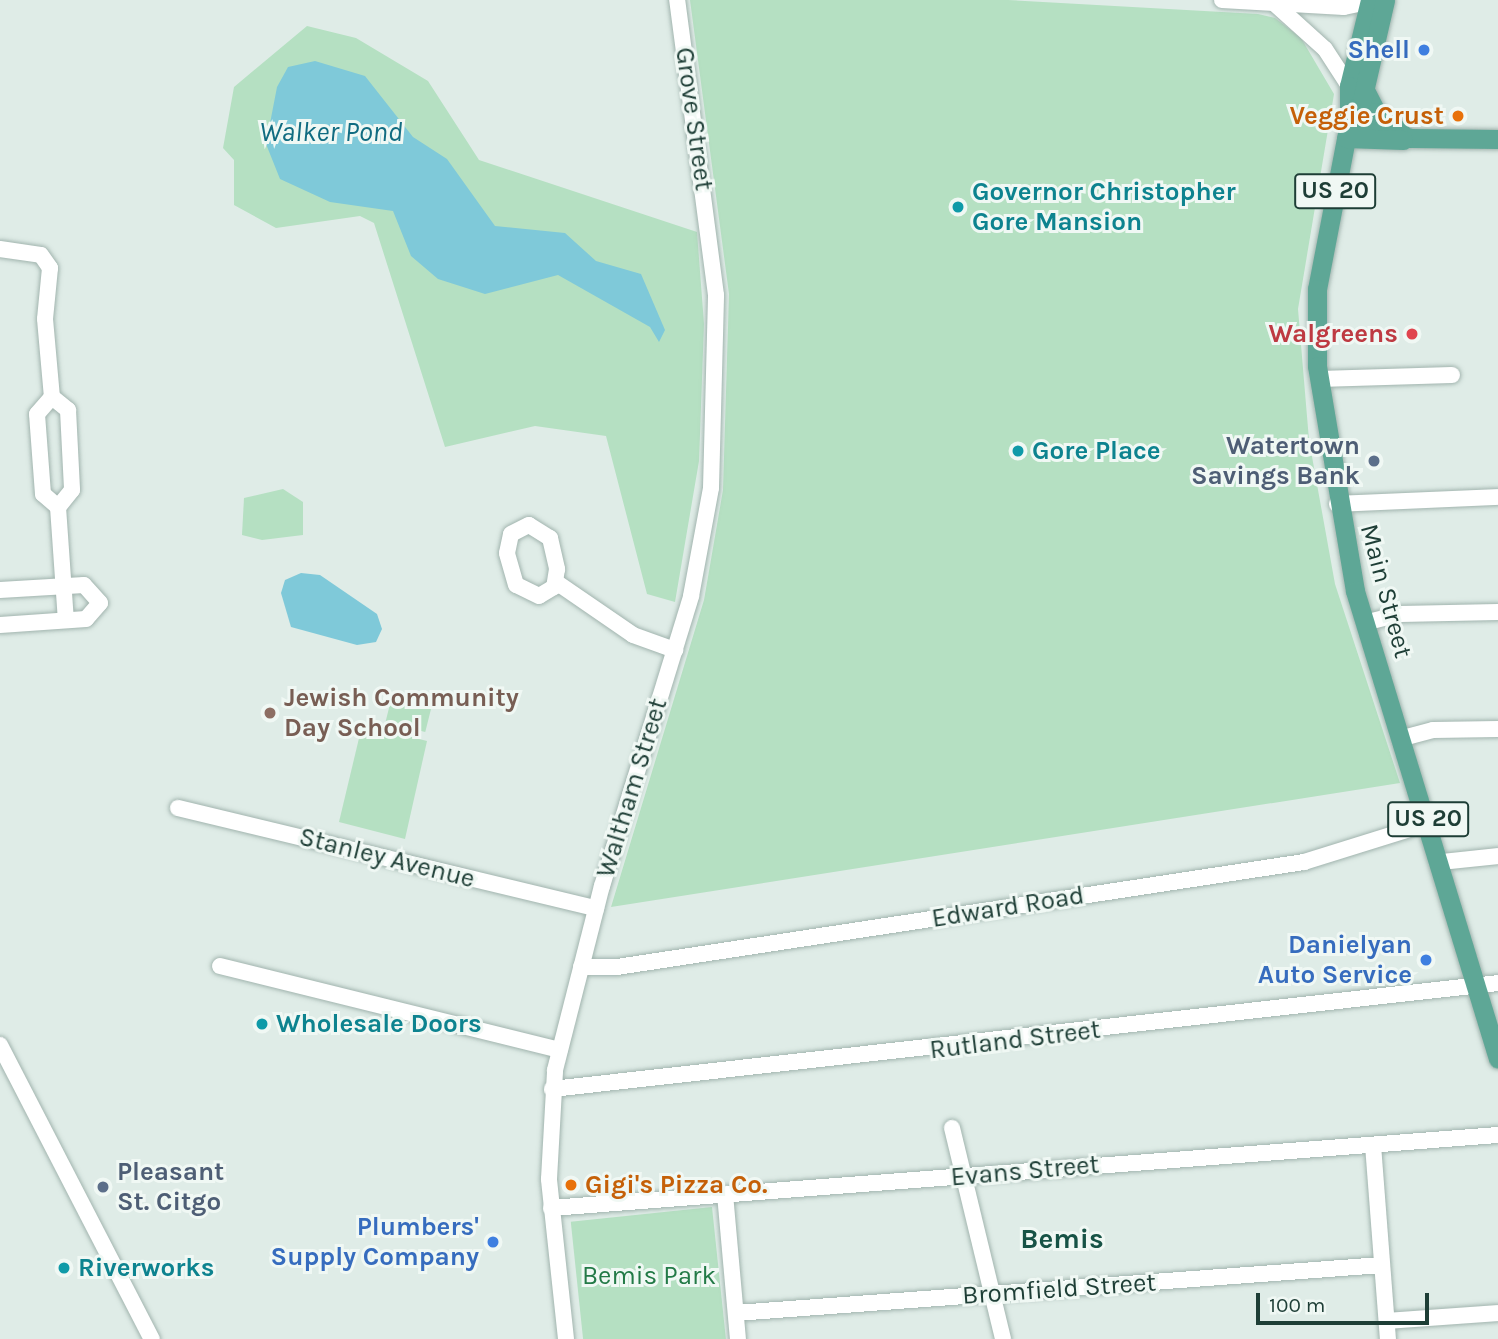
<!DOCTYPE html>
<style>
body{margin:0}
#map{position:relative;width:1498px;height:1339px;overflow:hidden;background:#dfece7;font-family:Karla,sans-serif}
div>[style]{position:absolute}
.green>*{inset:0;background:#b5e0c2;transform-origin:0 0}
.water>*{inset:0;background:#7fc9d9}
.roads{filter:drop-shadow(0 0 2px #a1b4ae) drop-shadow(0 0 2px #a1b4ae)}
.minor>*{height:16px;margin:-8px;padding:0 8px;transform-origin:8px;border-radius:8px;background:#fff}
.major>*{height:19px;margin:-9.5px;padding:0 9.5px;transform-origin:9.5px;border-radius:9.5px;background:#5ea796}
.dots>*{width:19px;height:19px;translate:-50% -50%;box-sizing:border-box;border:4px solid #f0f8f4;border-radius:50%}
span{translate:-50% -50%;white-space:nowrap;text-align:center;line-height:1.15;-webkit-text-stroke:6px #f0f8f4;paint-order:stroke}
.shield-label span{padding:2px 5px;background:#f0f8f4;border:2px solid;border-radius:5px;-webkit-text-stroke-width:0}
.shield-label{font-size:24px;color:#1e3e36;font-weight:700}
.shop-label{font-size:26px;color:#366cbe;font-weight:700}
.right{translate:-100% -50%;text-align:right}
.food-label{font-size:26px;color:#c56008;font-weight:700}
.left{translate:0 -50%;text-align:left}
.street-label{font-size:26px;color:#1e3e36}
.culture-label{font-size:26px;color:#0d838f;font-weight:700}
.health-label{font-size:26px;color:#be3a42;font-weight:700}
.service-label{font-size:26px;color:#4e5e75;font-weight:700}
.education-label{font-size:26px;color:#785e54;font-weight:700}
.park-label{font-size:26px;color:#237a47}
.water-label{font-size:28px;color:#116c81;font-style:italic}
.neighbourhood-label{font-size:28px;color:#175346;font-weight:700}
.scale{position:absolute;left:1256px;top:1293px;width:173px;height:32px;box-sizing:border-box;border:4px solid #1e3e36;border-top:0;padding-left:9px;font-size:21px;line-height:24px;white-space:nowrap;color:#1e3e36;-webkit-text-stroke:5px #f0f8f4;paint-order:stroke}
</style>
<div id="map">
<div class="green">
<i style="clip-path:polygon(690px 0,1008px 0,1258px 14px,1275px 18px,1301px 38px,1334px 94px,1298px 309px,1309px 440px,1335px 584px,1400px 783px,611px 907px,704px 600px,723px 490px,729px 294px)"></i>
<i style="clip-path:polygon(307px 26px,356px 38px,428px 81px,479px 160px,697px 232px,704px 324px,699px 461px,675px 602px,647px 594px,606px 436px,535px 426px,445px 447px,374px 223px,360px 216px,276px 228px,234px 205px,234px 160px,223px 148px,234px 87px)"></i>
<i style="clip-path:polygon(283px 489px,303px 502px,303px 535px,262px 540px,242px 535px,244px 498px)"></i>
<i style="left:392px;top:696px;width:41px;height:27px;rotate:14deg"></i>
<i style="clip-path:polygon(372px 727px,427px 741px,405px 839px,339px 822px,360px 734px)"></i>
<i style="left:712px;top:1207px;width:133px;height:142px;rotate:84deg"></i>
</div>
<div class="water">
<i style="clip-path:polygon(315px 61px,365px 76px,413px 137px,447px 159px,495px 226px,565px 233px,596px 261px,641px 274px,665px 330px,659px 342px,650px 327px,558px 275px,485px 294px,438px 279px,411px 256px,393px 211px,330px 202px,280px 179px,266px 144px,277px 87px,288px 67px)"></i>
<i style="clip-path:polygon(301px 573px,320px 575px,377px 614px,382px 629px,376px 642px,357px 645px,291px 627px,281px 593px,285px 580px)"></i>
</div>
<div class="roads">
<div class="minor">
<i style="left:1222px;top:0;width:122px;rotate:3.3deg"></i>
<i style="left:1344px;top:7px;width:33px;rotate:-12deg"></i>
<i style="left:1275px;top:4px;width:67px;rotate:42deg"></i>
<i style="left:1325px;top:49px;width:44px;rotate:57deg"></i>
<i style="left:0;top:249px;width:41px;rotate:8.3deg"></i>
<i style="left:41px;top:255px;width:16px;rotate:55deg"></i>
<i style="left:50px;top:268px;width:51px;rotate:95.6deg"></i>
<i style="left:45px;top:319px;width:78px;rotate:84.9deg"></i>
<i style="left:1319px;top:379px;width:133px;rotate:-1.7deg"></i>
<i style="left:52px;top:397px;width:21px;rotate:39deg"></i>
<i style="left:68px;top:410px;width:80px;rotate:87.1deg"></i>
<i style="left:72px;top:490px;width:22px;rotate:129deg"></i>
<i style="left:58px;top:507px;width:20px;rotate:-139deg"></i>
<i style="left:43px;top:494px;width:80px;rotate:-94.3deg"></i>
<i style="left:37px;top:414px;width:23px;rotate:-49deg"></i>
<i style="left:1337px;top:504px;width:161px;rotate:-2.5deg"></i>
<i style="left:58px;top:507px;width:113px;rotate:86deg"></i>
<i style="left:529px;top:525px;width:25px;rotate:32deg"></i>
<i style="left:550px;top:538px;width:32px;rotate:77deg"></i>
<i style="left:557px;top:569px;width:18px;rotate:99deg"></i>
<i style="left:554px;top:587px;width:17px;rotate:149deg"></i>
<i style="left:539px;top:596px;width:25px;rotate:-154deg"></i>
<i style="left:516px;top:585px;width:33px;rotate:-106deg"></i>
<i style="left:507px;top:553px;width:19px;rotate:-78deg"></i>
<i style="left:511px;top:534px;width:20px;rotate:-27deg"></i>
<i style="left:556px;top:582px;width:93px;rotate:34.5deg"></i>
<i style="left:633px;top:635px;width:45px;rotate:19.7deg"></i>
<i style="left:0;top:590px;width:84px;rotate:-3.4deg"></i>
<i style="left:84px;top:585px;width:24px;rotate:48deg"></i>
<i style="left:100px;top:603px;width:21px;rotate:131deg"></i>
<i style="left:86px;top:619px;width:86px;rotate:176deg"></i>
<i style="left:1364px;top:623px;width:37px;rotate:-14deg"></i>
<i style="left:1400px;top:614px;width:98px;rotate:-1.2deg"></i>
<i style="left:1403px;top:738px;width:31px;rotate:-15deg"></i>
<i style="left:1433px;top:730px;width:65px;rotate:-0.9deg"></i>
<i style="left:178px;top:808px;width:430px;rotate:13.5deg"></i>
<i style="left:1441px;top:862px;width:57px;rotate:-6deg"></i>
<i style="left:220px;top:966px;width:350px;rotate:13.9deg"></i>
<i style="left:581px;top:967px;width:36px"></i>
<i style="left:617px;top:967px;width:695px;rotate:-8.69deg"></i>
<i style="left:1304px;top:862px;width:131px;rotate:-17.3deg"></i>
<i style="left:0;top:1045px;width:331px;rotate:62.7deg"></i>
<i style="left:552px;top:1089px;width:952px;rotate:-6.39deg"></i>
<i style="left:952px;top:1128px;width:217px;rotate:76.4deg"></i>
<i style="left:1373px;top:1145px;width:195px;rotate:85.6deg"></i>
<i style="left:725px;top:1194px;width:146px;rotate:84.9deg"></i>
<i style="left:551px;top:1208px;width:950px;rotate:-4.41deg"></i>
<i style="left:736px;top:1313px;width:648px;rotate:-4.25deg"></i>
<i style="left:1387px;top:1321px;width:111px;rotate:-4.1deg"></i>
<i style="left:566px;top:1339px;width:161px;rotate:-96.1deg"></i>
<i style="left:549px;top:1179px;width:109px;rotate:-86.8deg"></i>
<i style="left:555px;top:1070px;width:190px;rotate:-75.7deg"></i>
<i style="left:602px;top:886px;width:303px;rotate:-72.9deg"></i>
<i style="left:691px;top:596px;width:110px;rotate:-79.5deg"></i>
<i style="left:711px;top:488px;width:193px;rotate:-88.5deg"></i>
<i style="left:716px;top:295px;width:298px;rotate:-97.5deg"></i>
</div>
<div class="major">
<i style="left:1370px;top:0;width:89px;rotate:103.7deg"></i>
<i style="left:1349px;top:86px;width:37px;rotate:90deg"></i>
<i style="left:1349px;top:123px;width:169px;rotate:100.9deg"></i>
<i style="left:1317px;top:289px;width:77px;rotate:90deg"></i>
<i style="left:1317px;top:366px;width:228px;rotate:80.4deg"></i>
<i style="left:1355px;top:591px;width:489px;rotate:73deg"></i>
<i style="left:1365px;top:90px;width:25px;rotate:63deg"></i>
<i style="left:1376px;top:112px;width:32px;rotate:39deg"></i>
<i style="left:1349px;top:123px;width:64px;rotate:13.6deg"></i>
<i style="left:1411px;top:138px;width:87px;rotate:0.7deg"></i>
<i style="left:1349px;top:123px;width:26px;rotate:-61deg"></i>
<i style="left:1362px;top:100px;width:103px;rotate:-77deg"></i>
<i style="left:1346px;top:138px;width:57px;rotate:2deg"></i>
</div>
</div>
<div class="dots">
<i style="left:1424px;top:50px;background:#3f7fe0"></i>
<i style="left:1458px;top:116px;background:#e8710a"></i>
<i style="left:958px;top:207px;background:#0f9aa8"></i>
<i style="left:1412px;top:334px;background:#e0444e"></i>
<i style="left:1018px;top:451px;background:#0f9aa8"></i>
<i style="left:1374px;top:461px;background:#5c6f8a"></i>
<i style="left:270px;top:713px;background:#8d6e63"></i>
<i style="left:1426px;top:960px;background:#3f7fe0"></i>
<i style="left:262px;top:1024px;background:#0f9aa8"></i>
<i style="left:571px;top:1185px;background:#e8710a"></i>
<i style="left:103px;top:1187px;background:#5c6f8a"></i>
<i style="left:493px;top:1242px;background:#3f7fe0"></i>
<i style="left:64px;top:1268px;background:#0f9aa8"></i>
</div>
<div class="shield-label">
<span style="left:1335px;top:191px">US 20</span>
<span style="left:1428px;top:819px">US 20</span>
</div>
<div class="shop-label">
<span class="right" style="left:1410px;top:50px">Shell</span>
<span class="right" style="left:1412px;top:960px">Danielyan<br>Auto Service</span>
<span class="right" style="left:479px;top:1242px">Plumbers'<br>Supply Company</span>
</div>
<div class="food-label">
<span class="right" style="left:1444px;top:116px">Veggie Crust</span>
<span class="left" style="left:585px;top:1185px">Gigi's Pizza Co.</span>
</div>
<div class="street-label">
<span style="left:694px;top:119px;rotate:82deg">Grove Street</span>
<span style="left:1386px;top:591px;rotate:75deg">Main Street</span>
<span style="left:632px;top:788px;rotate:-73deg">Waltham Street</span>
<span style="left:387px;top:858px;rotate:14deg">Stanley Avenue</span>
<span style="left:1008px;top:907px;rotate:-9deg">Edward Road</span>
<span style="left:1015px;top:1040px;rotate:-7deg">Rutland Street</span>
<span style="left:1025px;top:1171px;rotate:-5deg">Evans Street</span>
<span style="left:1059px;top:1289px;rotate:-4deg">Bromfield Street</span>
</div>
<div class="culture-label">
<span class="left" style="left:972px;top:207px">Governor Christopher<br>Gore Mansion</span>
<span class="left" style="left:1032px;top:451px">Gore Place</span>
<span class="left" style="left:276px;top:1024px">Wholesale Doors</span>
<span class="left" style="left:78px;top:1268px">Riverworks</span>
</div>
<div class="health-label">
<span class="right" style="left:1398px;top:334px">Walgreens</span>
</div>
<div class="service-label">
<span class="right" style="left:1360px;top:461px">Watertown<br>Savings Bank</span>
<span class="left" style="left:117px;top:1187px">Pleasant<br>St. Citgo</span>
</div>
<div class="education-label">
<span class="left" style="left:284px;top:713px">Jewish Community<br>Day School</span>
</div>
<div class="park-label">
<span style="left:649px;top:1276px">Bemis Park</span>
</div>
<div class="water-label">
<span style="left:331px;top:132px">Walker Pond</span>
</div>
<div class="neighbourhood-label">
<span style="left:1062px;top:1239px">Bemis</span>
</div>
<div class="scale">100 m</div>
</div>
